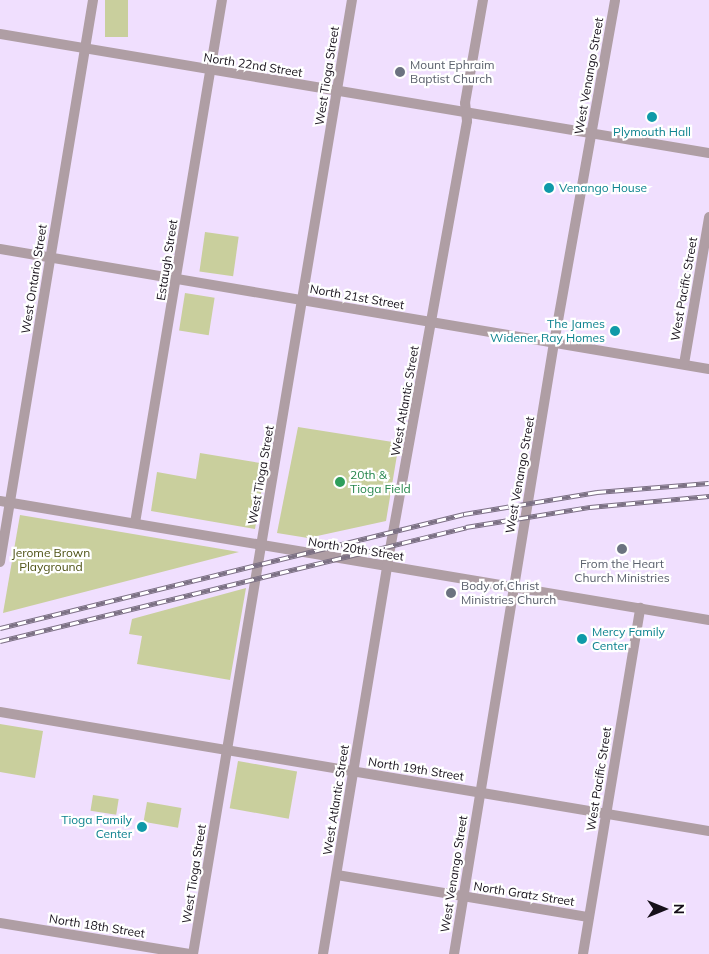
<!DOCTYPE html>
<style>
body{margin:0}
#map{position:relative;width:709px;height:954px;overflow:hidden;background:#f0dffe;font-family:Mulish,sans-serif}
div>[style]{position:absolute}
.green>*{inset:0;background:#c9cf9d;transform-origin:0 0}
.minor>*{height:10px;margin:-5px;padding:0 5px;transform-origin:5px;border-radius:5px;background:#af9ea4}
.rail>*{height:5px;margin-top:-2.5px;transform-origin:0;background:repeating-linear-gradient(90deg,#fff 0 9px,#7c7184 0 18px);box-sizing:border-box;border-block:1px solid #7c7184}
.dots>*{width:14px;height:14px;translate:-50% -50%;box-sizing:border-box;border:2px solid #fff;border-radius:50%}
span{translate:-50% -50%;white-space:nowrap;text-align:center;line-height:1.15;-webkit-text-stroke:4.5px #fff;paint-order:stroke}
.street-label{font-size:12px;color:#16101a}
.worship-label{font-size:12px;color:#5b616d}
.left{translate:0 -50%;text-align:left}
.culture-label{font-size:12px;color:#0d838f}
.right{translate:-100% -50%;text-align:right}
.leisure-label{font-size:12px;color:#27864d}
.park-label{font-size:12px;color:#4e5215}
.north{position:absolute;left:639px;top:884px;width:50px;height:50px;-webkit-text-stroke:4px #fff;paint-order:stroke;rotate:90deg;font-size:14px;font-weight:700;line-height:20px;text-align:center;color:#16101a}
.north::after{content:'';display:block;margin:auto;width:18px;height:22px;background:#16101a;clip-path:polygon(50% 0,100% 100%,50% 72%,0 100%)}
</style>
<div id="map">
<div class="green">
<i style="left:105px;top:0;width:23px;height:37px"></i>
<i style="left:205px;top:232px;width:34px;height:40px;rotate:8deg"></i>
<i style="left:185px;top:293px;width:30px;height:38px;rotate:9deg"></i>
<i style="clip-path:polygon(298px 427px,399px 443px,386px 521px,308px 538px,277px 533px)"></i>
<i style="clip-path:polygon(200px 453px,266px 464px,255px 529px,151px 511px,157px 472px,196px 479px)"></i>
<i style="clip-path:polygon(20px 515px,80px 525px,239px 552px,3px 613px)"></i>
<i style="clip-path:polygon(246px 588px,230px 680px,137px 664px,142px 636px,129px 634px,132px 619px)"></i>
<i style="clip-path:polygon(0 724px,43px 731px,35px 778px,0 772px)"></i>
<i style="left:238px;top:761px;width:60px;height:48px;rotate:10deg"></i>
<i style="left:93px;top:795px;width:26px;height:16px;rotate:9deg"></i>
<i style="left:147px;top:802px;width:35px;height:20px;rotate:10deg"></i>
</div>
<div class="minor">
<i style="left:0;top:34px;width:719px;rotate:9.53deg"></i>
<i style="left:0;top:249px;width:719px;rotate:9.61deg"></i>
<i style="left:684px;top:364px;width:149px;rotate:-80.3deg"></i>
<i style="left:0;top:501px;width:719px;rotate:9.53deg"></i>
<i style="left:135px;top:523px;width:530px;rotate:-80.56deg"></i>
<i style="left:0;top:562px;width:570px;rotate:-80.6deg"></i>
<i style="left:0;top:712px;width:719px;rotate:9.53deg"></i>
<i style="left:337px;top:875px;width:255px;rotate:9.5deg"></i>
<i style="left:0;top:923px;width:192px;rotate:9.3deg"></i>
<i style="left:193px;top:954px;width:967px;rotate:-80.54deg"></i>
<i style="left:323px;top:954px;width:393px;rotate:-80.6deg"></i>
<i style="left:387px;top:566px;width:452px;rotate:-79.8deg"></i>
<i style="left:467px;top:121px;width:18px;rotate:-96deg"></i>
<i style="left:465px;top:103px;width:105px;rotate:-80.1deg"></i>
<i style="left:454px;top:954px;width:619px;rotate:-80.71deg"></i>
<i style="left:554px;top:343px;width:348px;rotate:-79.9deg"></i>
<i style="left:583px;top:954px;width:351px;rotate:-80.6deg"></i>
</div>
<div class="rail">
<i style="left:0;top:628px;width:478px;rotate:-13.8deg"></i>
<i style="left:464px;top:514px;width:135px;rotate:-9.4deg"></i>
<i style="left:597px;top:492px;width:112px;rotate:-4.6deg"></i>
<i style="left:0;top:641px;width:480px;rotate:-13.7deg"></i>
<i style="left:466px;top:527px;width:126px;rotate:-9.2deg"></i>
<i style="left:590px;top:507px;width:120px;rotate:-5.3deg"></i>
</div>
<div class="dots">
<i style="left:400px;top:72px;background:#6b7280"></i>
<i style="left:652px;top:117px;background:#0f9aa8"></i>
<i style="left:549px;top:188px;background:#0f9aa8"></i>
<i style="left:615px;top:331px;background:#0f9aa8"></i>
<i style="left:340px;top:482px;background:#2e9e5b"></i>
<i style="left:622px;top:549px;background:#6b7280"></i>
<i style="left:451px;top:593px;background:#6b7280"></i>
<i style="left:582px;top:639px;background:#0f9aa8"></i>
<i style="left:142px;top:827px;background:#0f9aa8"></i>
</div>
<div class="street-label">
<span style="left:253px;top:65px;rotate:9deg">North 22nd Street</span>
<span style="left:327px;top:76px;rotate:-81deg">West Tioga Street</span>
<span style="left:589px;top:76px;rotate:-80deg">West Venango Street</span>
<span style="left:167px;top:260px;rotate:-81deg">Estaugh Street</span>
<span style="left:34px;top:279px;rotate:-81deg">West Ontario Street</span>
<span style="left:684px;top:289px;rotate:-80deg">West Pacific Street</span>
<span style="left:357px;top:297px;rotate:10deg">North 21st Street</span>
<span style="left:405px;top:401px;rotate:-80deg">West Atlantic Street</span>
<span style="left:261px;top:475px;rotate:-80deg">West Tioga Street</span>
<span style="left:520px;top:475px;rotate:-80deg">West Venango Street</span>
<span style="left:356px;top:549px;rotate:9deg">North 20th Street</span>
<span style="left:416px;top:769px;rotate:9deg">North 19th Street</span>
<span style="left:599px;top:779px;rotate:-81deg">West Pacific Street</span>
<span style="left:336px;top:800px;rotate:-81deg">West Atlantic Street</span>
<span style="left:194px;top:874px;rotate:-81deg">West Tioga Street</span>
<span style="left:454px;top:874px;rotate:-81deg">West Venango Street</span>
<span style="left:524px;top:894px;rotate:9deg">North Gratz Street</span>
<span style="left:97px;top:926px;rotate:9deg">North 18th Street</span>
</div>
<div class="worship-label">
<span class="left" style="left:410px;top:72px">Mount Ephraim<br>Baptist Church</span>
<span style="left:622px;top:571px">From the Heart<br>Church Ministries</span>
<span class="left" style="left:461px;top:593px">Body of Christ<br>Ministries Church</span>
</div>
<div class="culture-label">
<span style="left:652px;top:132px">Plymouth Hall</span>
<span class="left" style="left:559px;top:188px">Venango House</span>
<span class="right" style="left:605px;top:331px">The James<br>Widener Ray Homes</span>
<span class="left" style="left:592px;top:639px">Mercy Family<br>Center</span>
<span class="right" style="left:132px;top:827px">Tioga Family<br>Center</span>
</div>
<div class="leisure-label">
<span class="left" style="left:350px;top:482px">20th &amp;<br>Tioga Field</span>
</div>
<div class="park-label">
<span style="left:51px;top:560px">Jerome Brown<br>Playground</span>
</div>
<div class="north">N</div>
</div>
